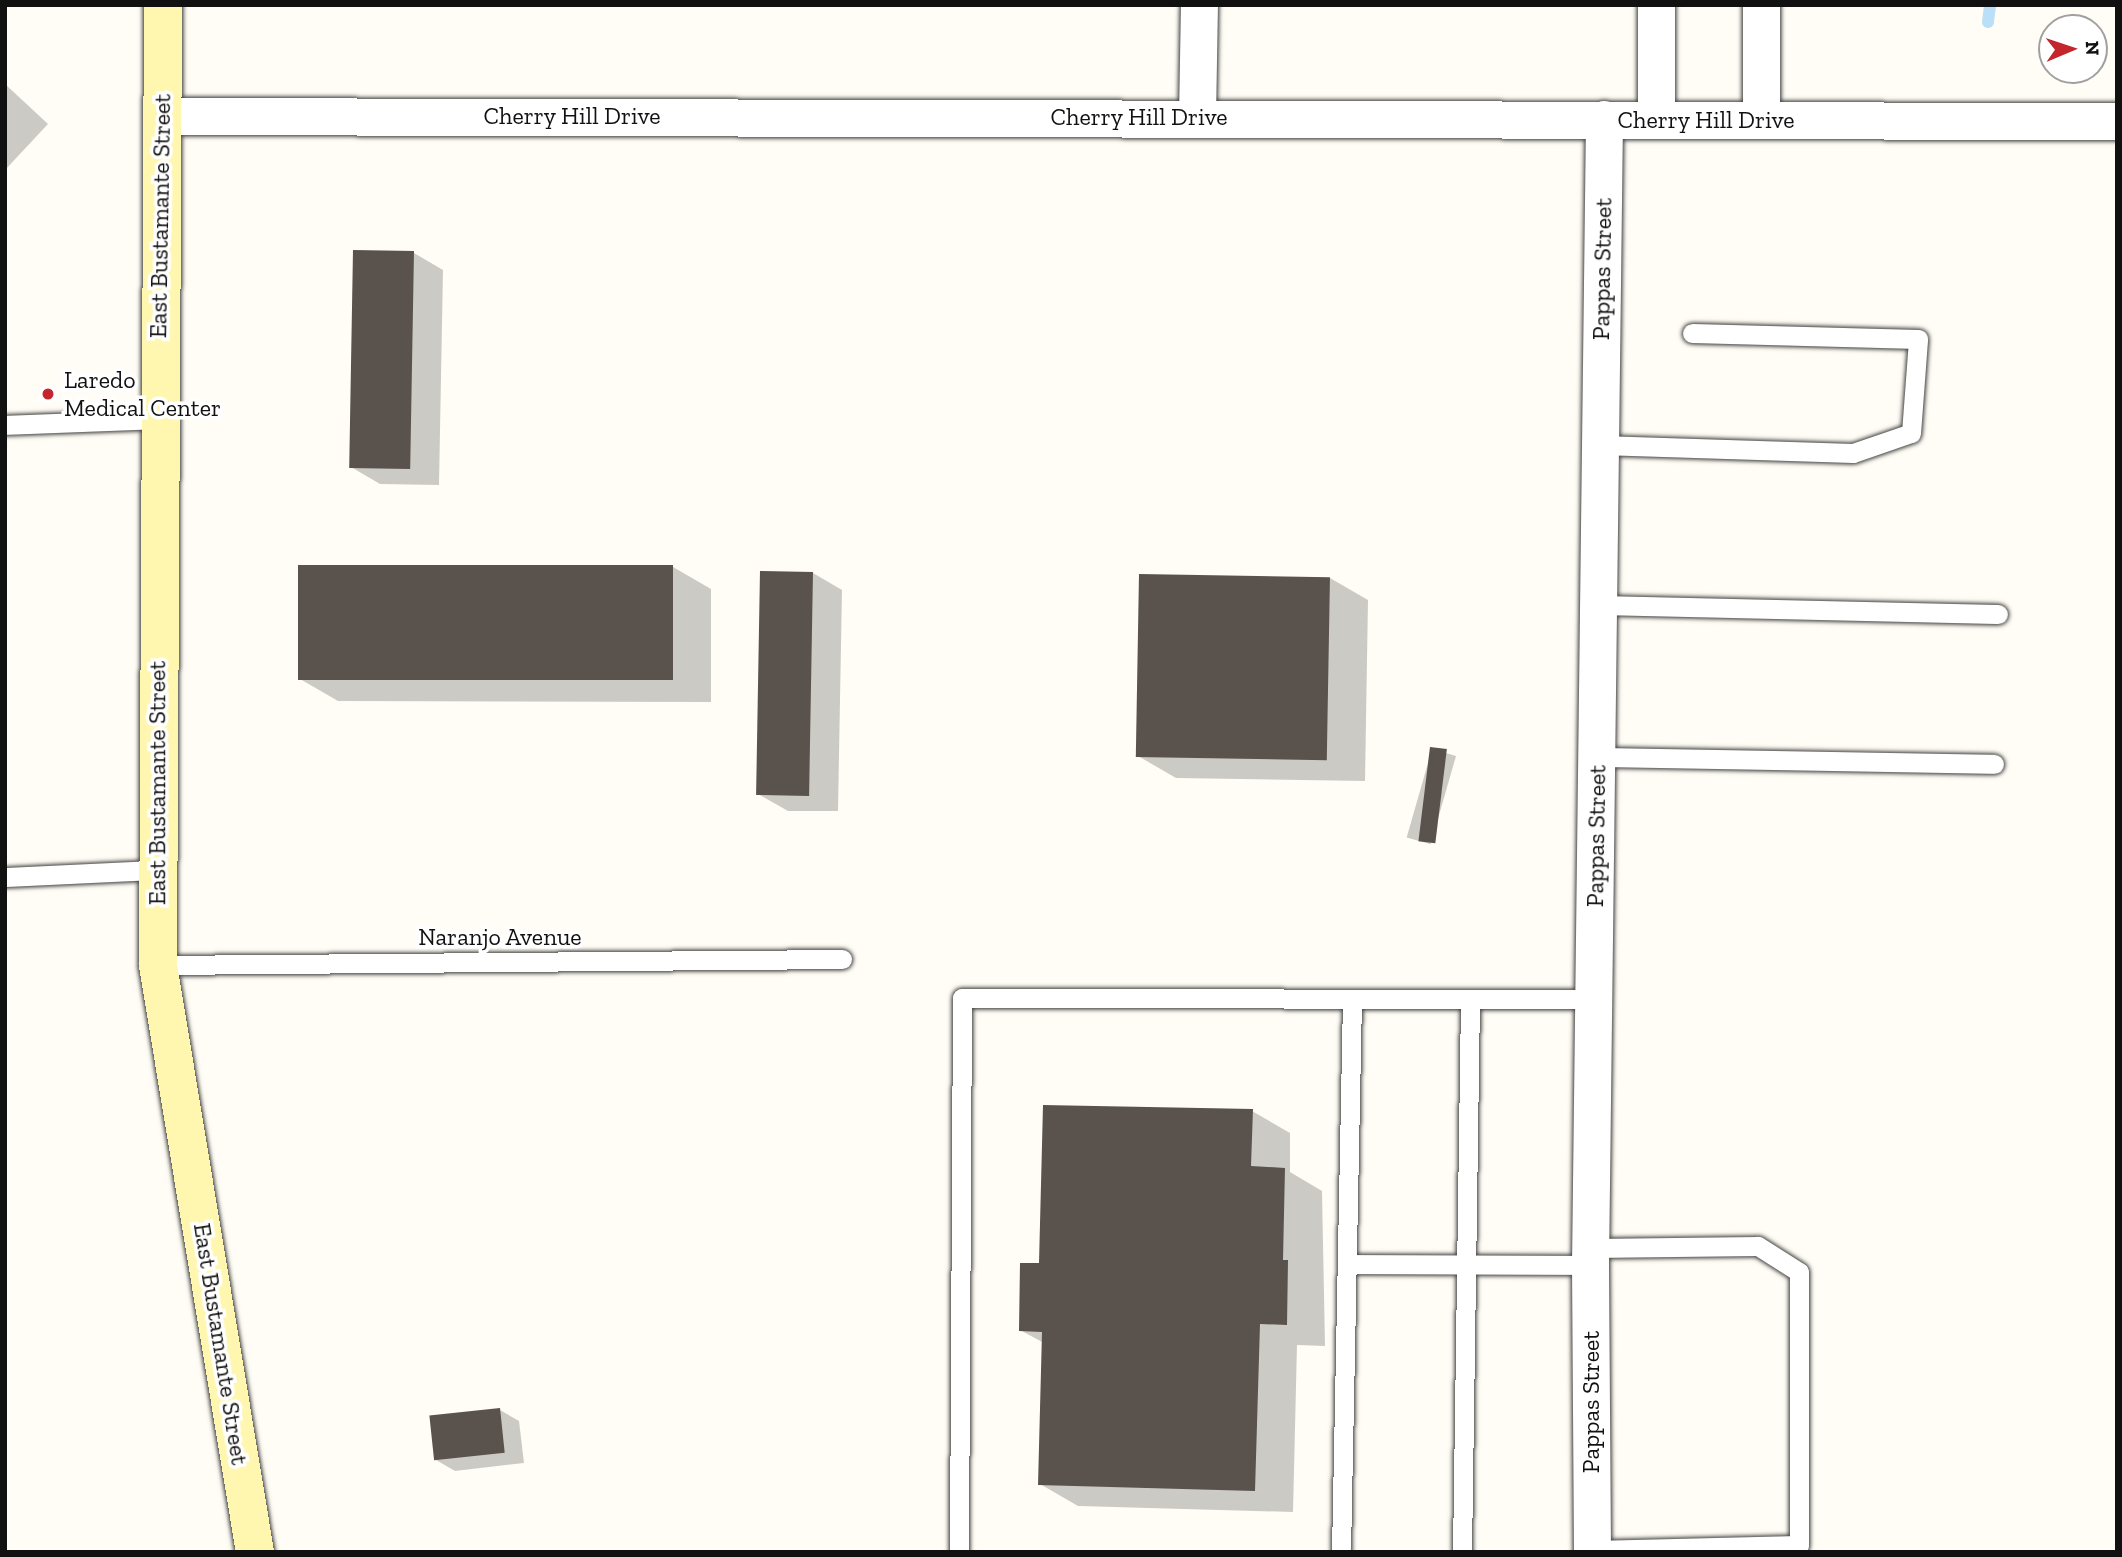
<!DOCTYPE html>
<style>
body{margin:0}
#map{position:relative;width:2122px;height:1557px;overflow:hidden;background:#fffdf5;font-family:"Zilla Slab",serif}
div>[style]{position:absolute}
.shadow>*{inset:0;background:#0003;transform-origin:0 0}
.stream>*{height:12px;margin:-6px;padding:0 6px;transform-origin:6px;border-radius:6px;background:#b9e0f7}
.building>*{inset:0;background:#5a524d;transform-origin:0 0}
.roads{filter:drop-shadow(0 0 2px #444) drop-shadow(0 0 2px #444)}
.lane>*{height:19px;margin:-9.5px;padding:0 9.5px;transform-origin:9.5px;border-radius:9.5px;background:#fff}
.street>*{height:37px;margin:-18.5px;padding:0 18.5px;transform-origin:18.5px;border-radius:18.5px;background:#fff}
.secondary>*{height:38px;margin:-19px;padding:0 19px;transform-origin:19px;border-radius:19px;background:#fff6b0}
.dots>*{width:19px;height:19px;translate:-50% -50%;box-sizing:border-box;border:4px solid #fff;border-radius:50%}
span{translate:-50% -50%;white-space:nowrap;text-align:center;line-height:1.15;-webkit-text-stroke:7px #fff;paint-order:stroke}
.street-label{font-size:24px;color:#111}
.poi-label{font-size:24px;color:#111}
.left{translate:0 -50%;text-align:left}
.frame{position:absolute;inset:0;border:7px solid #111;pointer-events:none}
.north{position:absolute;left:2038px;top:14px;width:70px;height:70px;box-sizing:border-box;background:#fff;border:2px solid #a0a0a0;border-radius:50%;rotate:88deg;font-size:19px;font-weight:700;line-height:28px;text-align:center;color:#111}
.north::after{content:'';display:block;margin:auto;width:24px;height:32px;background:#c4262e;clip-path:polygon(50% 0,100% 100%,50% 72%,0 100%)}
</style>
<div id="map">
<div class="shadow">
<i style="clip-path:polygon(5px 84px,48px 124px,5px 170px)"></i>
<i style="clip-path:polygon(414px 253px,443px 270px,439px 485px,380px 484px,351px 467px)"></i>
<i style="clip-path:polygon(673px 567px,711px 589px,711px 702px,338px 701px,300px 679px)"></i>
<i style="clip-path:polygon(813px 573px,842px 590px,838px 811px,788px 811px,758px 794px)"></i>
<i style="clip-path:polygon(1330px 578px,1368px 600px,1365px 781px,1176px 778px,1138px 756px)"></i>
<i style="left:1432px;top:749px;width:25px;height:92px;rotate:16deg"></i>
<i style="clip-path:polygon(1252px 1111px,1290px 1133px,1290px 1172px,1322px 1191px,1325px 1346px,1297px 1345px,1293px 1512px,1078px 1506px,1040px 1484px,1044px 1343px,1020px 1330px,1041px 1265px)"></i>
<i style="clip-path:polygon(500px 1410px,519px 1421px,524px 1463px,455px 1471px,436px 1460px)"></i>
</div>
<div class="stream">
<i style="left:1988px;top:22px;width:17px;rotate:-83deg"></i>
</div>
<div class="building">
<i style="left:353px;top:250px;width:61px;height:218px;rotate:1deg"></i>
<i style="left:298px;top:565px;width:375px;height:115px"></i>
<i style="left:760px;top:571px;width:53px;height:224px;rotate:1deg"></i>
<i style="left:1139px;top:574px;width:191px;height:183px;rotate:1deg"></i>
<i style="left:1430px;top:747px;width:17px;height:95px;rotate:7deg"></i>
<i style="clip-path:polygon(1043px 1105px,1253px 1109px,1251px 1166px,1285px 1168px,1283px 1260px,1288px 1260px,1287px 1325px,1260px 1324px,1255px 1491px,1038px 1485px,1042px 1332px,1019px 1331px,1020px 1263px,1039px 1263px)"></i>
<i style="left:500px;top:1408px;width:45px;height:71px;rotate:84deg"></i>
</div>
<div class="roads">
<div class="lane">
<i style="left:5px;top:425px;width:153px;rotate:-2.2deg"></i>
<i style="left:1600px;top:445px;width:253px;rotate:1.8deg"></i>
<i style="left:1853px;top:453px;width:61px;rotate:-19deg"></i>
<i style="left:1911px;top:433px;width:94px;rotate:-85.7deg"></i>
<i style="left:1918px;top:339px;width:226px;rotate:-178.5deg"></i>
<i style="left:1598px;top:605px;width:400px;rotate:1.3deg"></i>
<i style="left:1597px;top:757px;width:397px;rotate:1deg"></i>
<i style="left:5px;top:877px;width:150px;rotate:-2.7deg"></i>
<i style="left:158px;top:965px;width:684px;rotate:-0.5deg"></i>
<i style="left:1347px;top:1264px;width:243px;rotate:0.2deg"></i>
<i style="left:1592px;top:1550px;width:207px;rotate:-1.4deg"></i>
<i style="left:1799px;top:1545px;width:273px;rotate:-90deg"></i>
<i style="left:1799px;top:1272px;width:49px;rotate:-147.6deg"></i>
<i style="left:1758px;top:1246px;width:166px;rotate:179.3deg"></i>
<i style="left:959px;top:1552px;width:554px;rotate:-89.69deg"></i>
<i style="left:962px;top:998px;width:632px;rotate:0.09deg"></i>
<i style="left:1341px;top:1552px;width:553px;rotate:-88.86deg"></i>
<i style="left:1462px;top:1552px;width:553px;rotate:-89.17deg"></i>
</div>
<div class="street">
<i style="left:1656px;top:5px;width:114px;rotate:90deg"></i>
<i style="left:1761px;top:5px;width:115px;rotate:90deg"></i>
<i style="left:161px;top:116px;width:1956px;rotate:0.15deg"></i>
<i style="left:1197px;top:117px;width:112px;rotate:-89deg"></i>
<i style="left:1592px;top:1552px;width:287px;rotate:-90.4deg"></i>
<i style="left:1590px;top:1265px;width:1146px;rotate:-89.3deg"></i>
</div>
<div class="secondary">
<i style="left:163px;top:5px;width:960px;rotate:90.3deg"></i>
<i style="left:158px;top:965px;width:595px;rotate:80.62deg"></i>
</div>
</div>
<div class="dots">
<i style="left:48px;top:394px;background:#c4262e"></i>
</div>
<div class="street-label">
<span style="left:572px;top:116px">Cherry Hill Drive</span>
<span style="left:1139px;top:117px">Cherry Hill Drive</span>
<span style="left:1706px;top:120px">Cherry Hill Drive</span>
<span style="left:160px;top:216px;rotate:-89deg">East Bustamante Street</span>
<span style="left:1602px;top:269px;rotate:-89deg">Pappas Street</span>
<span style="left:157px;top:783px;rotate:-90deg">East Bustamante Street</span>
<span style="left:1596px;top:836px;rotate:-89deg">Pappas Street</span>
<span style="left:500px;top:937px">Naranjo Avenue</span>
<span style="left:221px;top:1344px;rotate:81deg">East Bustamante Street</span>
<span style="left:1591px;top:1402px;rotate:-90deg">Pappas Street</span>
</div>
<div class="poi-label">
<span class="left" style="left:64px;top:394px">Laredo<br>Medical Center</span>
</div>
<div class="frame"></div>
<div class="north">N</div>
</div>
